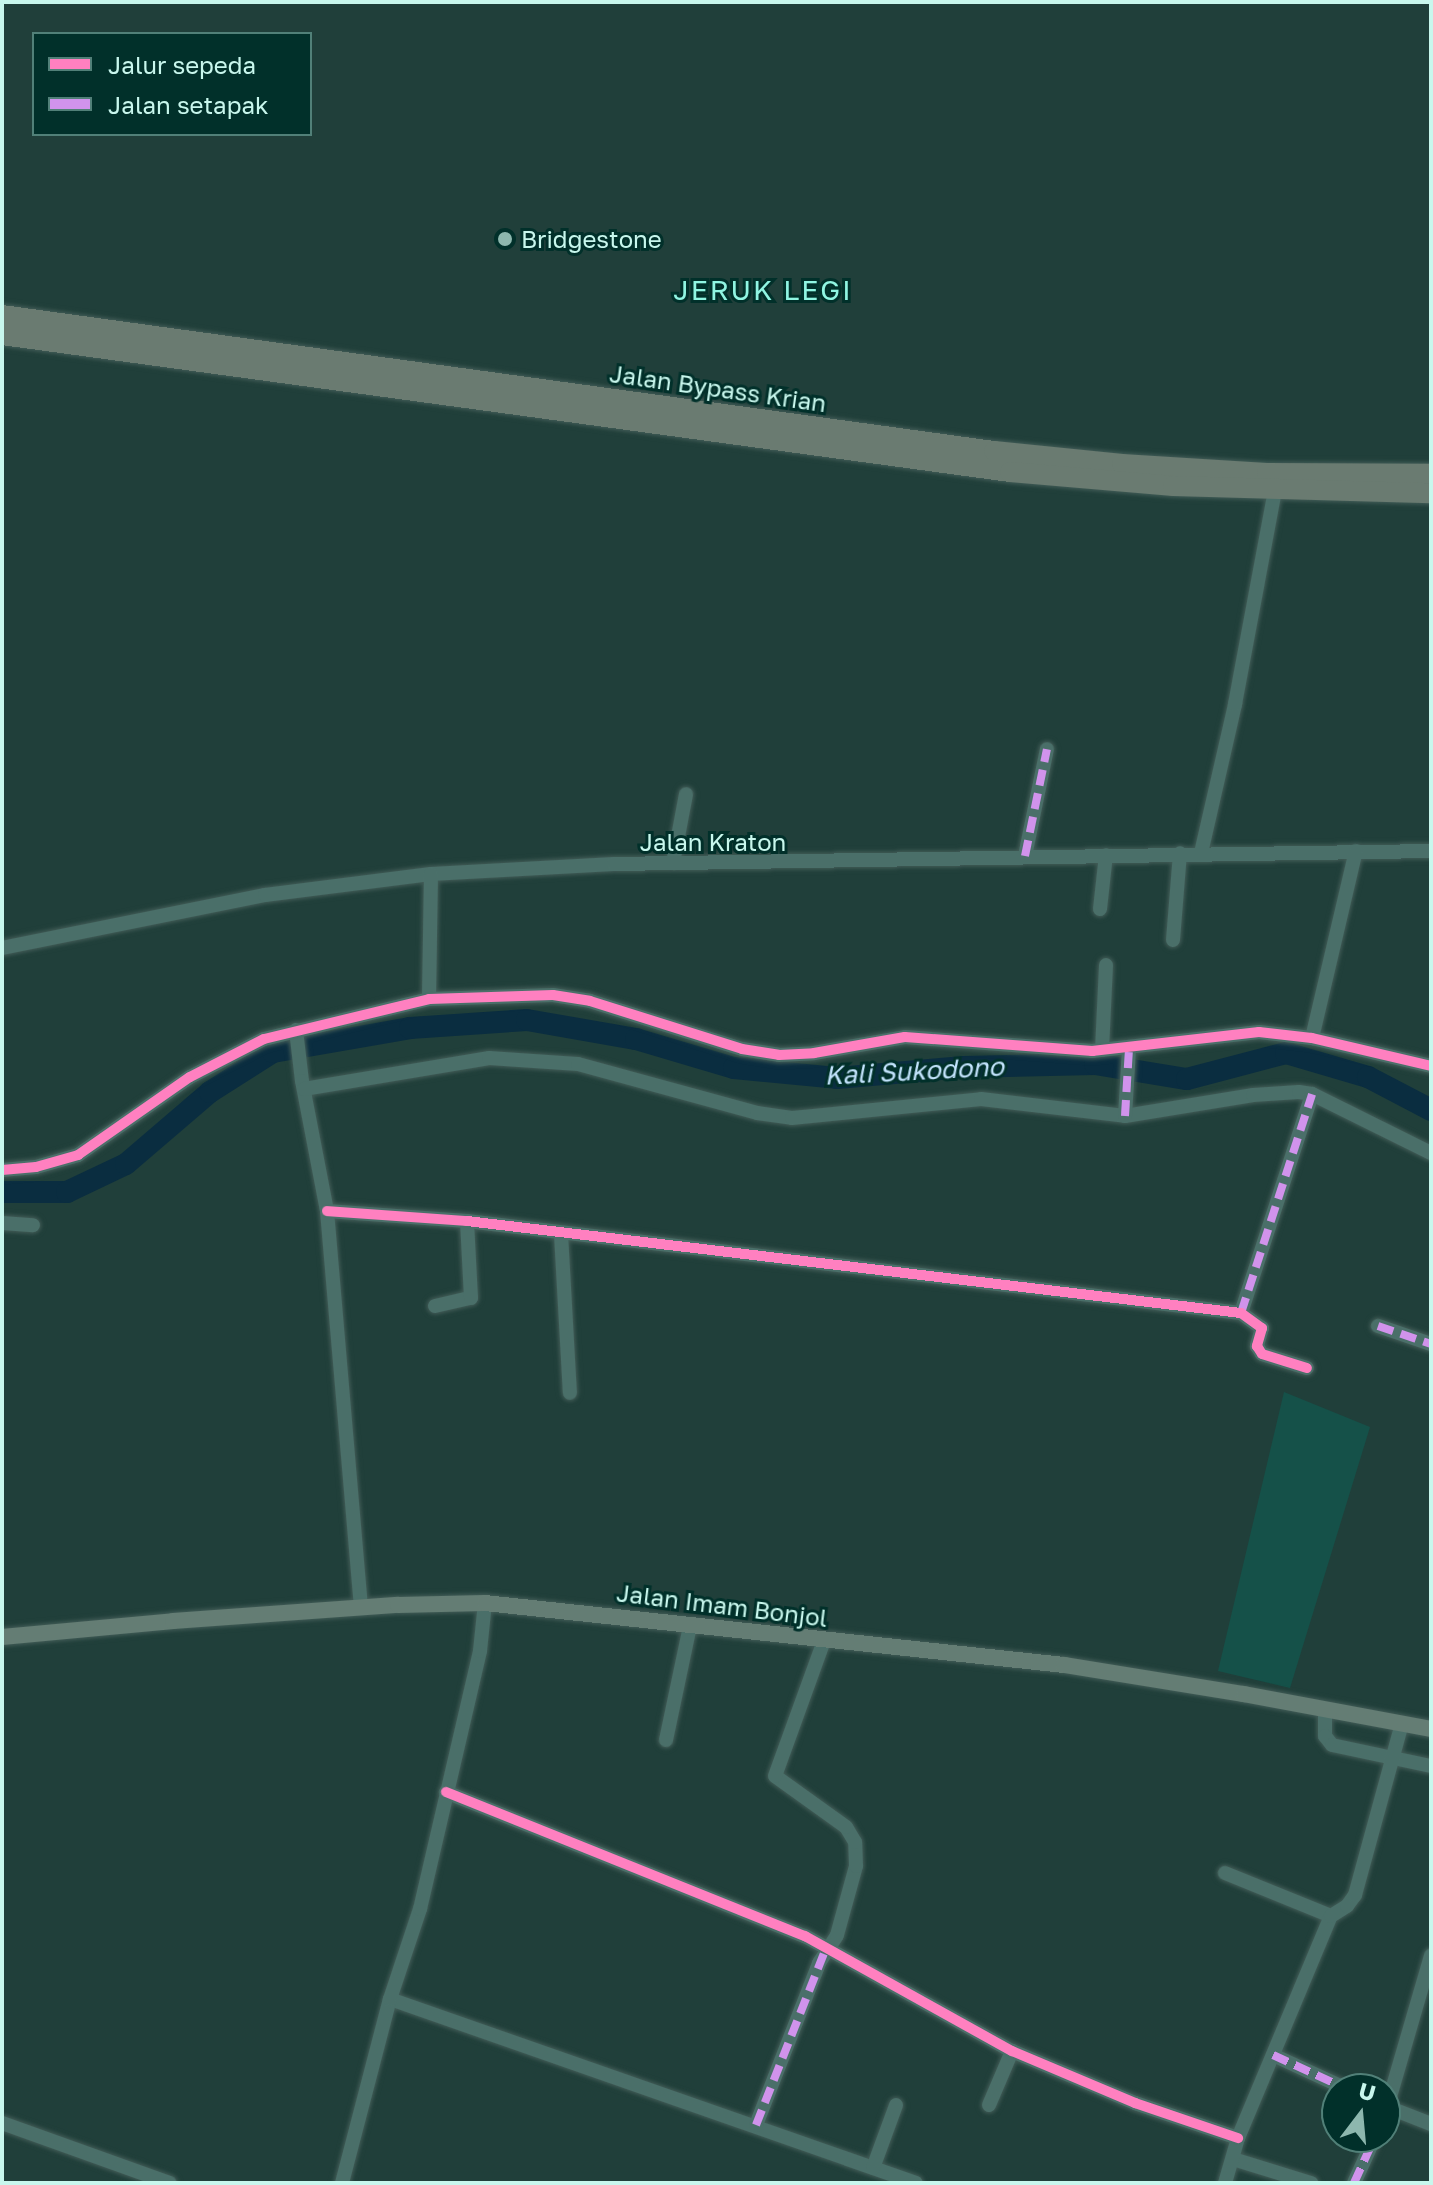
<!DOCTYPE html>
<style>
body{margin:0}
#map{position:relative;width:1433px;height:2185px;overflow:hidden;background:#203f3a;font-family:"Golos Text",sans-serif}
div>[style]{position:absolute}
.built>*{inset:0;background:#155149}
.river>*{height:22px;margin:-11px;padding:0 11px;transform-origin:11px;border-radius:11px;background:#0a2d40}
.roads{filter:drop-shadow(0 0 2px #425c57) drop-shadow(0 0 2px #425c57)}
.minor>*{height:14px;margin:-7px;padding:0 7px;transform-origin:7px;border-radius:7px;background:#4a6f69}
.major>*{height:16px;margin:-8px;padding:0 8px;transform-origin:8px;border-radius:8px;background:#647d74}
.highway>*{height:20px;margin:-10px;padding:0 10px;transform-origin:10px;border-radius:10px;background:#6a7b71}
.quiet>*{height:8px;margin-top:-4px;transform-origin:0;background:repeating-linear-gradient(90deg,#d193ec 0 16px,transparent 0 24px)}
.cycleway>*{height:10px;margin:-5px;padding:0 5px;transform-origin:5px;border-radius:5px;background:#ff80c0}
.dots>*{width:22px;height:22px;translate:-50% -50%;box-sizing:border-box;border:4px solid #01302a;border-radius:50%}
span{translate:-50% -50%;white-space:nowrap;text-align:center;line-height:1.15;-webkit-text-stroke:6px #01302a;paint-order:stroke}
.poi-label{font-size:24px;color:#c8f7ed}
.left{translate:0 -50%;text-align:left}
.street-label{font-size:24px;color:#c8f7ed}
.water-label{font-size:26px;color:#c3e4fd;font-style:italic}
.quarter-label{font-size:28px;color:#90f5e2;letter-spacing:2px}
.frame{position:absolute;inset:0;border:4px solid #c8f7ed;pointer-events:none}
.legend{position:absolute;left:32px;top:32px;width:280px;height:104px;box-sizing:border-box;background:#01302a;border:2px solid #518078;margin:0;padding:10px 14px;list-style:none;font-size:24px;color:#c8f7ed}
.legend li{display:flex;align-items:center;gap:16px;height:40px}
.legend b{width:40px;border:2px solid #518078}
.north{position:absolute;left:1321px;top:2073px;width:80px;height:80px;box-sizing:border-box;background:#01302a;border:2px solid #518078;border-radius:50%;rotate:16deg;font-size:22px;font-weight:700;line-height:32px;text-align:center;color:#c8f7ed}
.north::after{content:'';display:block;margin:auto;width:28px;height:36px;background:#8db7ae;clip-path:polygon(50% 0,100% 100%,50% 72%,0 100%)}
</style>
<div id="map">
<div class="built">
<i style="clip-path:polygon(1284px 1392px,1370px 1427px,1290px 1688px,1218px 1671px)"></i>
</div>
<div class="river">
<i style="left:2px;top:1192px;width:65px"></i>
<i style="left:67px;top:1192px;width:65px;rotate:-25.4deg"></i>
<i style="left:126px;top:1164px;width:111px;rotate:-40.6deg"></i>
<i style="left:210px;top:1092px;width:75px;rotate:-32.4deg"></i>
<i style="left:273px;top:1052px;width:139px;rotate:-9.9deg"></i>
<i style="left:410px;top:1028px;width:117px;rotate:-3.9deg"></i>
<i style="left:527px;top:1020px;width:111px;rotate:9.9deg"></i>
<i style="left:636px;top:1039px;width:102px;rotate:16.5deg"></i>
<i style="left:734px;top:1068px;width:103px;rotate:5.5deg"></i>
<i style="left:837px;top:1078px;width:127px;rotate:-5deg"></i>
<i style="left:964px;top:1067px;width:131px;rotate:-1.3deg"></i>
<i style="left:1095px;top:1064px;width:93px;rotate:9.3deg"></i>
<i style="left:1187px;top:1079px;width:102px;rotate:-14.7deg"></i>
<i style="left:1286px;top:1053px;width:85px;rotate:16.3deg"></i>
<i style="left:1368px;top:1077px;width:71px;rotate:27.6deg"></i>
</div>
<div class="roads">
<div class="minor">
<i style="left:1201px;top:853px;width:153px;rotate:-77.1deg"></i>
<i style="left:1235px;top:704px;width:218px;rotate:-79.4deg"></i>
<i style="left:1025px;top:856px;width:109px;rotate:-78.4deg"></i>
<i style="left:673px;top:863px;width:70px;rotate:-79.3deg"></i>
<i style="left:1100px;top:909px;width:54px;rotate:-83.7deg"></i>
<i style="left:1173px;top:940px;width:87px;rotate:-85.4deg"></i>
<i style="left:2px;top:948px;width:268px;rotate:-11.4deg"></i>
<i style="left:265px;top:895px;width:167px;rotate:-7.2deg"></i>
<i style="left:431px;top:874px;width:183px;rotate:-3.1deg"></i>
<i style="left:614px;top:864px;width:817px;rotate:-0.91deg"></i>
<i style="left:429px;top:999px;width:125px;rotate:-89.1deg"></i>
<i style="left:296px;top:1030px;width:51px;rotate:83.3deg"></i>
<i style="left:302px;top:1081px;width:132px;rotate:79.1deg"></i>
<i style="left:327px;top:1211px;width:398px;rotate:85.1deg"></i>
<i style="left:1312px;top:1038px;width:192px;rotate:-76.8deg"></i>
<i style="left:1102px;top:1050px;width:85px;rotate:-87.3deg"></i>
<i style="left:304px;top:1089px;width:188px;rotate:-9.5deg"></i>
<i style="left:489px;top:1058px;width:89px;rotate:3.9deg"></i>
<i style="left:578px;top:1064px;width:186px;rotate:15.3deg"></i>
<i style="left:757px;top:1113px;width:35px;rotate:8deg"></i>
<i style="left:792px;top:1118px;width:190px;rotate:-5.7deg"></i>
<i style="left:981px;top:1099px;width:145px;rotate:6.7deg"></i>
<i style="left:1125px;top:1116px;width:130px;rotate:-9.3deg"></i>
<i style="left:1253px;top:1095px;width:46px;rotate:-3.7deg"></i>
<i style="left:1299px;top:1092px;width:13px;rotate:9deg"></i>
<i style="left:1312px;top:1094px;width:133px;rotate:26.4deg"></i>
<i style="left:1125px;top:1116px;width:68px;rotate:-86.6deg"></i>
<i style="left:2px;top:1170px;width:34px;rotate:-5deg"></i>
<i style="left:36px;top:1167px;width:44px;rotate:-15.9deg"></i>
<i style="left:78px;top:1155px;width:136px;rotate:-34.9deg"></i>
<i style="left:190px;top:1077px;width:83px;rotate:-27.2deg"></i>
<i style="left:264px;top:1039px;width:170px;rotate:-13.6deg"></i>
<i style="left:429px;top:999px;width:124px;rotate:-1.8deg"></i>
<i style="left:553px;top:995px;width:37px;rotate:9deg"></i>
<i style="left:590px;top:1001px;width:159px;rotate:17.5deg"></i>
<i style="left:742px;top:1049px;width:37px;rotate:9deg"></i>
<i style="left:779px;top:1055px;width:35px;rotate:-3deg"></i>
<i style="left:814px;top:1053px;width:92px;rotate:-10deg"></i>
<i style="left:905px;top:1037px;width:188px;rotate:4.3deg"></i>
<i style="left:1092px;top:1051px;width:168px;rotate:-6.5deg"></i>
<i style="left:1259px;top:1032px;width:53px;rotate:6.5deg"></i>
<i style="left:1312px;top:1038px;width:122px;rotate:13.2deg"></i>
<i style="left:327px;top:1211px;width:140px;rotate:4.1deg"></i>
<i style="left:467px;top:1221px;width:779px;rotate:6.78deg"></i>
<i style="left:1241px;top:1313px;width:26px;rotate:36deg"></i>
<i style="left:1262px;top:1328px;width:19px;rotate:106deg"></i>
<i style="left:1257px;top:1346px;width:9px;rotate:58deg"></i>
<i style="left:1262px;top:1354px;width:47px;rotate:17.3deg"></i>
<i style="left:2px;top:1223px;width:31px;rotate:4deg"></i>
<i style="left:561px;top:1234px;width:159px;rotate:86.8deg"></i>
<i style="left:435px;top:1306px;width:37px;rotate:-13deg"></i>
<i style="left:471px;top:1298px;width:77px;rotate:-93deg"></i>
<i style="left:1241px;top:1313px;width:230px;rotate:-72deg"></i>
<i style="left:1378px;top:1326px;width:56px;rotate:18.8deg"></i>
<i style="left:1325px;top:1709px;width:27px;rotate:90deg"></i>
<i style="left:1325px;top:1736px;width:11px;rotate:52deg"></i>
<i style="left:1332px;top:1745px;width:101px;rotate:12deg"></i>
<i style="left:666px;top:1740px;width:116px;rotate:-78.1deg"></i>
<i style="left:446px;top:1792px;width:387px;rotate:21.9deg"></i>
<i style="left:805px;top:1936px;width:237px;rotate:29.1deg"></i>
<i style="left:1012px;top:2051px;width:134px;rotate:22.9deg"></i>
<i style="left:1135px;top:2103px;width:109px;rotate:18.8deg"></i>
<i style="left:1225px;top:1873px;width:114px;rotate:22.1deg"></i>
<i style="left:390px;top:1999px;width:557px;rotate:19.28deg"></i>
<i style="left:1273px;top:2055px;width:81px;rotate:24.7deg"></i>
<i style="left:989px;top:2105px;width:59px;rotate:-66.9deg"></i>
<i style="left:1385px;top:2106px;width:49px;rotate:21.4deg"></i>
<i style="left:1385px;top:2114px;width:165px;rotate:-73.8deg"></i>
<i style="left:2px;top:2123px;width:178px;rotate:19.7deg"></i>
<i style="left:756px;top:2125px;width:174px;rotate:-68.7deg"></i>
<i style="left:819px;top:1963px;width:33px;rotate:-57deg"></i>
<i style="left:837px;top:1935px;width:72px;rotate:-74.6deg"></i>
<i style="left:856px;top:1866px;width:24px;rotate:-92deg"></i>
<i style="left:855px;top:1842px;width:17px;rotate:-121deg"></i>
<i style="left:846px;top:1827px;width:87px;rotate:-144.3deg"></i>
<i style="left:775px;top:1776px;width:144px;rotate:-70.1deg"></i>
<i style="left:1233px;top:2159px;width:82px;rotate:17.1deg"></i>
<i style="left:873px;top:2168px;width:67px;rotate:-69.9deg"></i>
<i style="left:342px;top:2183px;width:190px;rotate:-75.4deg"></i>
<i style="left:390px;top:1999px;width:95px;rotate:-71.6deg"></i>
<i style="left:420px;top:1909px;width:265px;rotate:-76.9deg"></i>
<i style="left:480px;top:1651px;width:48px;rotate:-84.1deg"></i>
<i style="left:1225px;top:2183px;width:47px;rotate:-73.9deg"></i>
<i style="left:1238px;top:2138px;width:241px;rotate:-67.3deg"></i>
<i style="left:1331px;top:1916px;width:19px;rotate:-32deg"></i>
<i style="left:1347px;top:1906px;width:14px;rotate:-54deg"></i>
<i style="left:1355px;top:1895px;width:178px;rotate:-74.7deg"></i>
<i style="left:1354px;top:2183px;width:51px;rotate:-65.5deg"></i>
</div>
<div class="major">
<i style="left:2px;top:1637px;width:172px;rotate:-5.3deg"></i>
<i style="left:173px;top:1621px;width:226px;rotate:-4.1deg"></i>
<i style="left:398px;top:1605px;width:87px;rotate:-1.3deg"></i>
<i style="left:485px;top:1603px;width:582px;rotate:6.11deg"></i>
<i style="left:1064px;top:1665px;width:182px;rotate:9.2deg"></i>
<i style="left:1244px;top:1694px;width:190px;rotate:10.6deg"></i>
</div>
<div class="highway">
<i style="left:2px;top:315px;width:1001px;rotate:7.81deg"></i>
<i style="left:994px;top:451px;width:129px;rotate:5.8deg"></i>
<i style="left:1122px;top:464px;width:145px;rotate:3.6deg"></i>
<i style="left:1267px;top:473px;width:164px;rotate:0.3deg"></i>
<i style="left:2px;top:335px;width:1017px;rotate:7.74deg"></i>
<i style="left:1010px;top:472px;width:164px;rotate:4.9deg"></i>
<i style="left:1173px;top:486px;width:258px;rotate:1.6deg"></i>
</div>
</div>
<div class="quiet">
<i style="left:1025px;top:856px;width:109px;rotate:-78.4deg"></i>
<i style="left:1125px;top:1116px;width:68px;rotate:-86.6deg"></i>
<i style="left:1241px;top:1313px;width:230px;rotate:-72deg"></i>
<i style="left:1378px;top:1326px;width:56px;rotate:18.8deg"></i>
<i style="left:1273px;top:2055px;width:81px;rotate:24.7deg"></i>
<i style="left:1385px;top:2106px;width:4px;rotate:34deg"></i>
<i style="left:1388px;top:2108px;width:7px;rotate:117deg"></i>
<i style="left:756px;top:2125px;width:193px;rotate:-68.4deg"></i>
<i style="left:1354px;top:2183px;width:51px;rotate:-65.5deg"></i>
</div>
<div class="cycleway">
<i style="left:2px;top:1170px;width:34px;rotate:-5deg"></i>
<i style="left:36px;top:1167px;width:44px;rotate:-15.9deg"></i>
<i style="left:78px;top:1155px;width:136px;rotate:-34.9deg"></i>
<i style="left:190px;top:1077px;width:83px;rotate:-27.2deg"></i>
<i style="left:264px;top:1039px;width:170px;rotate:-13.6deg"></i>
<i style="left:429px;top:999px;width:124px;rotate:-1.8deg"></i>
<i style="left:553px;top:995px;width:37px;rotate:9deg"></i>
<i style="left:590px;top:1001px;width:159px;rotate:17.5deg"></i>
<i style="left:742px;top:1049px;width:37px;rotate:9deg"></i>
<i style="left:779px;top:1055px;width:35px;rotate:-3deg"></i>
<i style="left:814px;top:1053px;width:92px;rotate:-10deg"></i>
<i style="left:905px;top:1037px;width:188px;rotate:4.3deg"></i>
<i style="left:1092px;top:1051px;width:168px;rotate:-6.5deg"></i>
<i style="left:1259px;top:1032px;width:53px;rotate:6.5deg"></i>
<i style="left:1312px;top:1038px;width:122px;rotate:13.2deg"></i>
<i style="left:327px;top:1211px;width:140px;rotate:4.1deg"></i>
<i style="left:467px;top:1221px;width:779px;rotate:6.78deg"></i>
<i style="left:1241px;top:1313px;width:26px;rotate:36deg"></i>
<i style="left:1262px;top:1328px;width:19px;rotate:106deg"></i>
<i style="left:1257px;top:1346px;width:9px;rotate:58deg"></i>
<i style="left:1262px;top:1354px;width:47px;rotate:17.3deg"></i>
<i style="left:446px;top:1792px;width:387px;rotate:21.9deg"></i>
<i style="left:805px;top:1936px;width:237px;rotate:29.1deg"></i>
<i style="left:1012px;top:2051px;width:134px;rotate:22.9deg"></i>
<i style="left:1135px;top:2103px;width:109px;rotate:18.8deg"></i>
</div>
<div class="dots">
<i style="left:505px;top:239px;background:#8db7ae"></i>
</div>
<div class="poi-label">
<span class="left" style="left:521px;top:239px">Bridgestone</span>
</div>
<div class="street-label">
<span style="left:718px;top:388px;rotate:8deg">Jalan Bypass Krian</span>
<span style="left:713px;top:842px">Jalan Kraton</span>
<span style="left:722px;top:1605px;rotate:7deg">Jalan Imam Bonjol</span>
</div>
<div class="water-label">
<span style="left:914px;top:1071px;rotate:-3deg">Kali Sukodono</span>
</div>
<div class="quarter-label">
<span style="left:763px;top:290px">JERUK LEGI</span>
</div>
<div class="frame"></div>
<ul class="legend">
<li><b style="height:10px;background:#ff80c0"></b>Jalur sepeda</li>
<li><b style="height:10px;background:#d193ec"></b>Jalan setapak</li>
</ul>
<div class="north">U</div>
</div>
